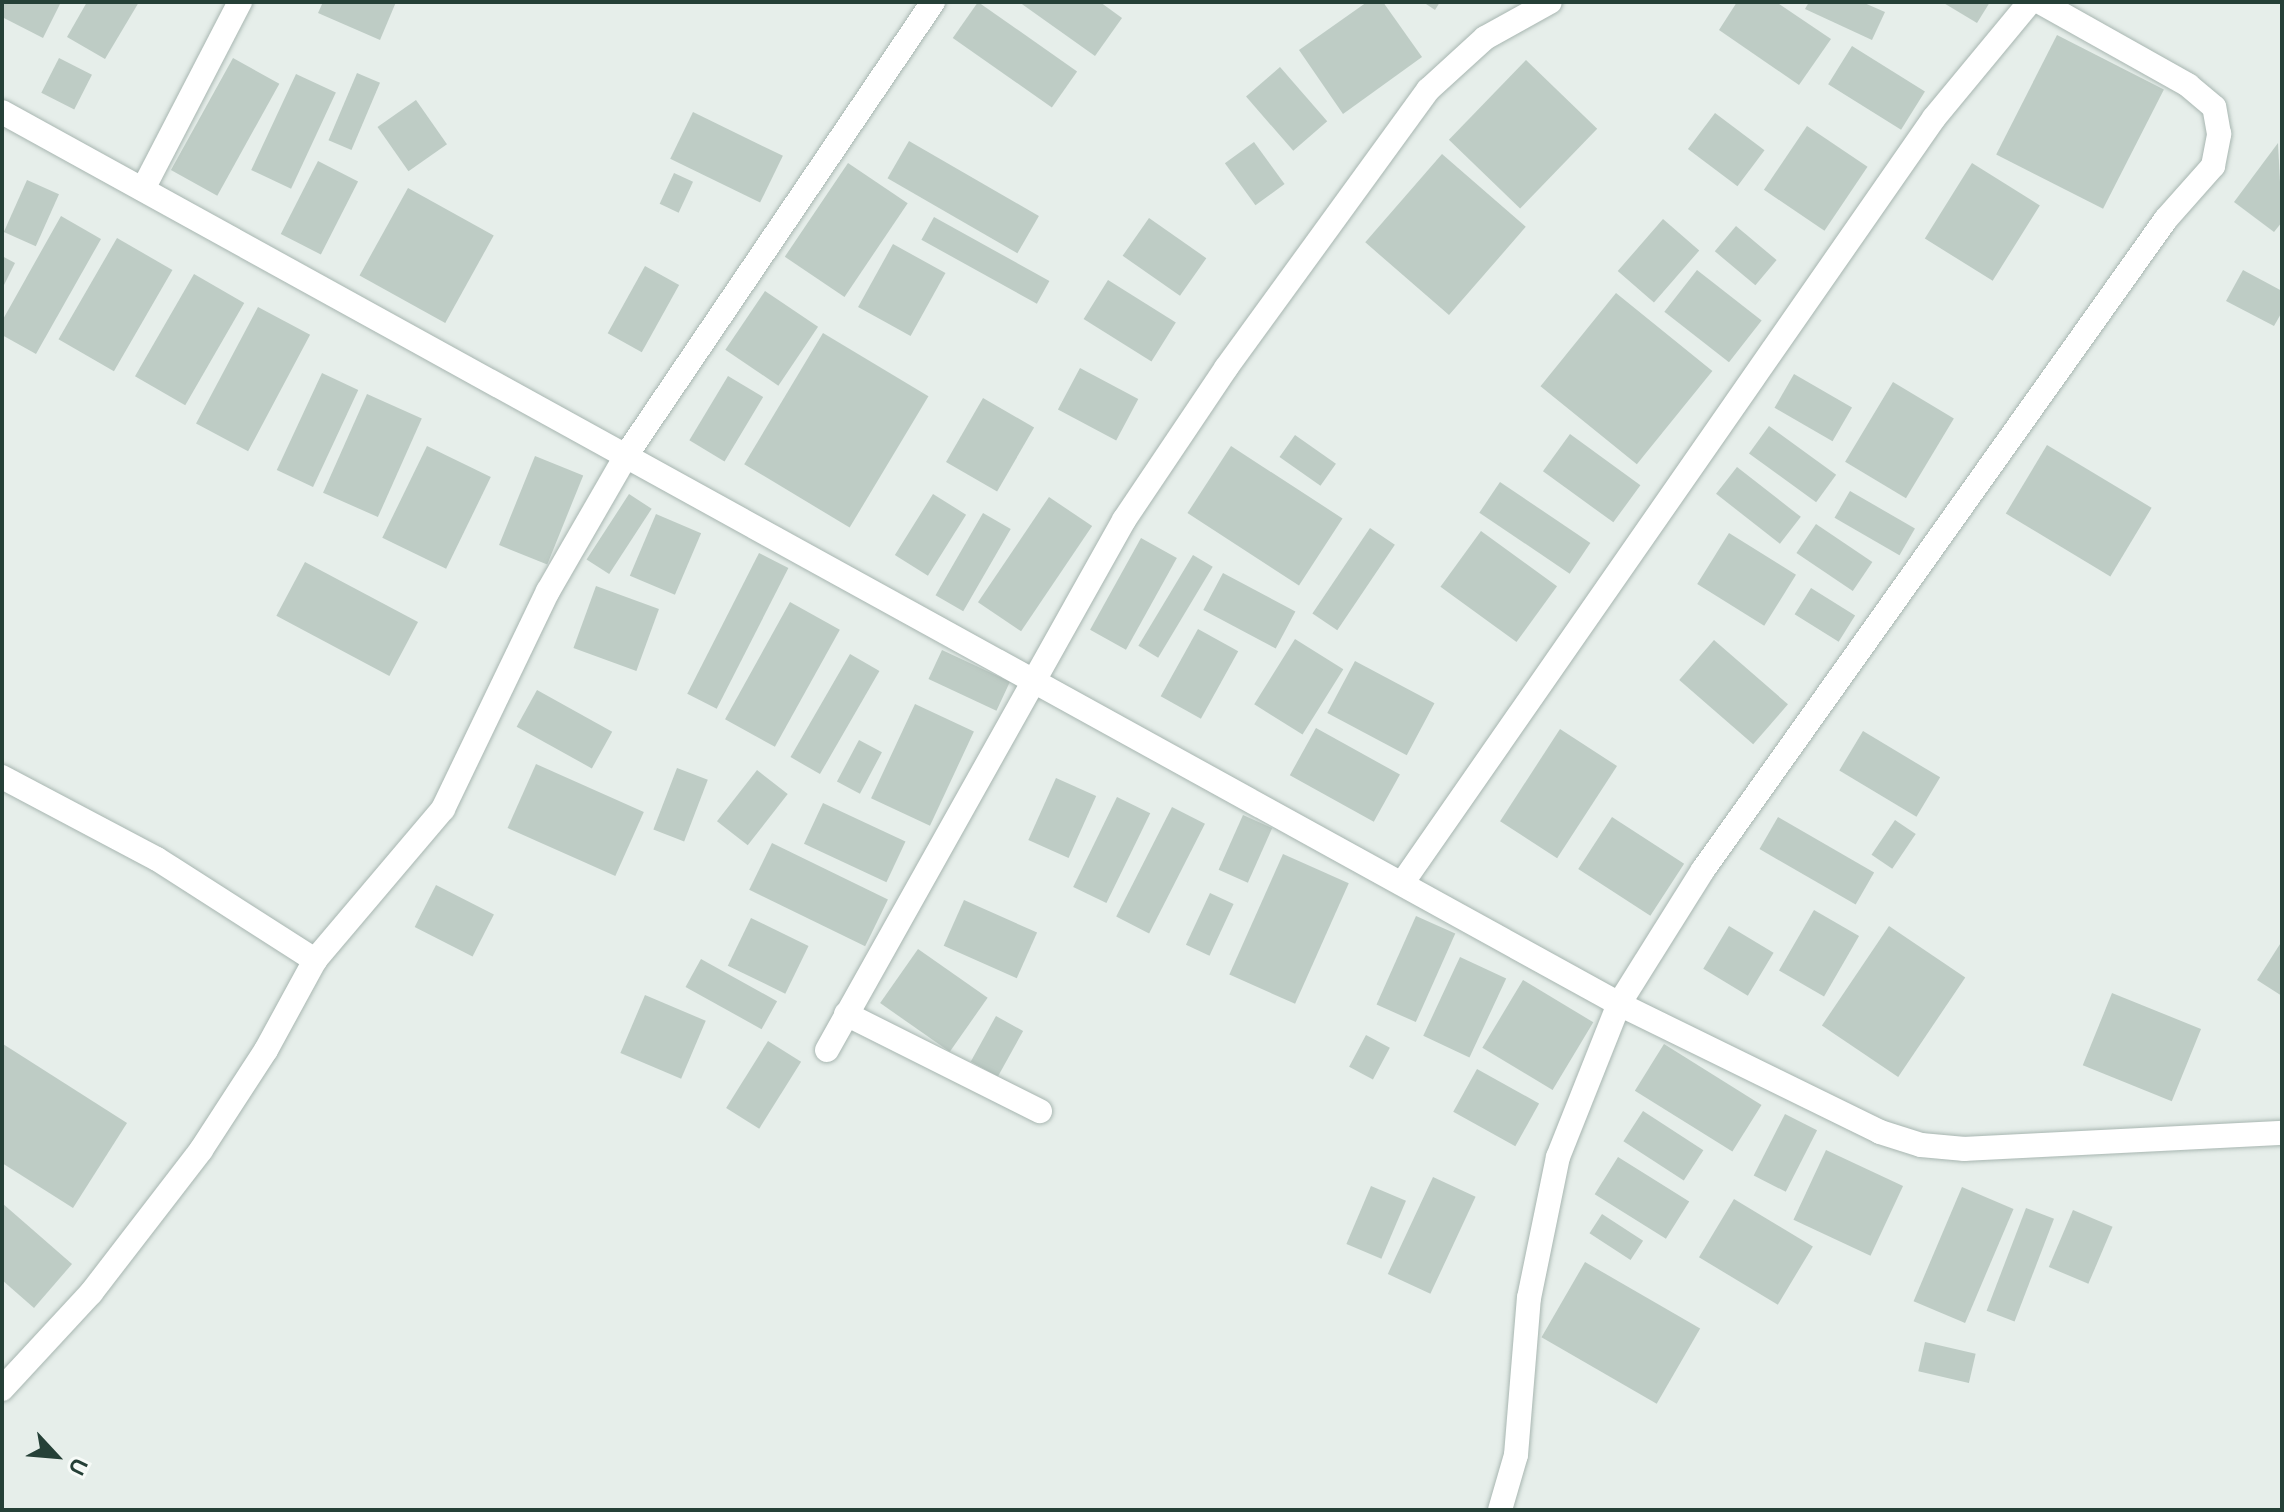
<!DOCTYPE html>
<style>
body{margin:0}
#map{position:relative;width:2284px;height:1512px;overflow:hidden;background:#e6eeea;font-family:Figtree,sans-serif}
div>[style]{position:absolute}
.building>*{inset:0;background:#beccc5;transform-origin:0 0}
.roads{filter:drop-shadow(0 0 2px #a8b6b1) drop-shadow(0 0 2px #a8b6b1)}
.service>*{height:24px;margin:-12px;padding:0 12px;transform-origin:12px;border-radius:12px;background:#fff}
.minor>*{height:24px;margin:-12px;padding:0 12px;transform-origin:12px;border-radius:12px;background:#fff}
span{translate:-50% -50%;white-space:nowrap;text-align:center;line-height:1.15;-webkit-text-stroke:6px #f7fbf8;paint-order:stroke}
.frame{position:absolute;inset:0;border:4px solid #254037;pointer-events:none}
.north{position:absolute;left:16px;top:1416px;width:80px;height:80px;-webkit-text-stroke:6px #f7fbf8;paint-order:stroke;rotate:116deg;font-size:22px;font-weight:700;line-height:32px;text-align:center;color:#254037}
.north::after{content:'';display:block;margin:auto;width:28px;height:36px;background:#254037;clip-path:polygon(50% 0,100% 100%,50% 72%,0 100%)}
</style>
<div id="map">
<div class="building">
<i style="clip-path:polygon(2px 2px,61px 2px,43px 38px,2px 17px)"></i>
<i style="clip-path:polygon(87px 2px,139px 2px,105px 59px,67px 37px)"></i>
<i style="clip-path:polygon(323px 2px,396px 2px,380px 40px,318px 13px)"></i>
<i style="left:978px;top:2px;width:121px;height:44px;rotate:35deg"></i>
<i style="clip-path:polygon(1019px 2px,1100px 2px,1122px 18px,1095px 56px)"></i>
<i style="clip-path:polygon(1367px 2px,1383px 2px,1422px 57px,1343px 114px,1299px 50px)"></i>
<i style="clip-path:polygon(1423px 2px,1440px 2px,1435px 10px)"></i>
<i style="clip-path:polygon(1737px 2px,1776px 2px,1831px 39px,1799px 85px,1719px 30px)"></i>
<i style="clip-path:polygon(1809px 2px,1862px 2px,1885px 12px,1872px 40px,1805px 9px)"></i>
<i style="clip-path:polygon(1942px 2px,1990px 2px,1977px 23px)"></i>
<i style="left:2057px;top:35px;width:120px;height:134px;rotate:27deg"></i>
<i style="left:1852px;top:46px;width:86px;height:45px;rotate:32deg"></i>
<i style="left:59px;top:58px;width:37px;height:39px;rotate:27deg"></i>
<i style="left:233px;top:58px;width:53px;height:128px;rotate:29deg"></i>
<i style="left:1526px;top:60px;width:99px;height:111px;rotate:44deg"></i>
<i style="left:1280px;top:67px;width:72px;height:45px;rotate:49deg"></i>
<i style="left:357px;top:73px;width:25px;height:73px;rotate:23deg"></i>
<i style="left:296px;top:74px;width:44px;height:106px;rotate:25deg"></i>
<i style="left:416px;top:100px;width:54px;height:47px;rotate:55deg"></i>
<i style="left:693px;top:112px;width:100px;height:52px;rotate:26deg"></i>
<i style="left:1715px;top:113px;width:62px;height:45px;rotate:37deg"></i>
<i style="left:1807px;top:126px;width:73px;height:77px;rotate:34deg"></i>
<i style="left:909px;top:141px;width:150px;height:43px;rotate:30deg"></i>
<i style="left:1254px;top:142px;width:52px;height:36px;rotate:54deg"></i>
<i style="clip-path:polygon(2278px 143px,2282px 222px,2274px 232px,2234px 202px)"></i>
<i style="left:1442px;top:154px;width:111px;height:117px;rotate:41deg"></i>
<i style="left:318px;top:161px;width:45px;height:82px;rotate:27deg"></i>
<i style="left:848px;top:163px;width:72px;height:113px;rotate:34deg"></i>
<i style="left:1972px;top:163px;width:80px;height:89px;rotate:32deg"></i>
<i style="left:674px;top:173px;width:21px;height:34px;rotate:25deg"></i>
<i style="left:27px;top:180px;width:35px;height:57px;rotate:24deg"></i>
<i style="left:408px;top:188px;width:98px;height:100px;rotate:29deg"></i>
<i style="clip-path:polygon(61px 216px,101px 239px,36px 354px,2px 335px,2px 321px)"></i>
<i style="left:934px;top:217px;width:132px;height:26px;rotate:29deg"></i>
<i style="left:1149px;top:218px;width:70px;height:46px;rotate:35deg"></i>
<i style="left:1663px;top:219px;width:48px;height:69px;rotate:41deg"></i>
<i style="left:1736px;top:226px;width:53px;height:33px;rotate:40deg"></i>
<i style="left:117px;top:238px;width:64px;height:117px;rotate:30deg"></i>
<i style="left:893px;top:244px;width:60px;height:72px;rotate:29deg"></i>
<i style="clip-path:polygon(2px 256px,15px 263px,2px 289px)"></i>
<i style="left:645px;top:266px;width:39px;height:77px;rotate:29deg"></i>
<i style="left:1697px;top:270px;width:82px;height:53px;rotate:38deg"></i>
<i style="clip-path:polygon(2243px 270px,2282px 291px,2282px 312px,2274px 326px,2226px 301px)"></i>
<i style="left:194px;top:274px;width:58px;height:118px;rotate:30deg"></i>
<i style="left:1108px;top:280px;width:80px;height:46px;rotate:32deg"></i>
<i style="left:765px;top:291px;width:64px;height:71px;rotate:34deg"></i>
<i style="left:1616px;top:293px;width:124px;height:120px;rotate:39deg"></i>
<i style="left:258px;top:307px;width:59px;height:132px;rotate:28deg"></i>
<i style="left:823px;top:333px;width:123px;height:153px;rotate:31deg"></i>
<i style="left:1080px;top:368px;width:66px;height:47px;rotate:28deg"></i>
<i style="left:322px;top:373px;width:40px;height:107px;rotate:25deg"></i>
<i style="left:1794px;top:374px;width:67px;height:39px;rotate:30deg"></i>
<i style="left:728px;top:376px;width:41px;height:75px;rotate:31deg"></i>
<i style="left:1893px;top:382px;width:71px;height:93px;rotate:31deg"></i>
<i style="left:367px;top:394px;width:60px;height:108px;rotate:24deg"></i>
<i style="left:983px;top:398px;width:59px;height:74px;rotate:30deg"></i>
<i style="left:1769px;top:426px;width:83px;height:34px;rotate:36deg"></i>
<i style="left:1570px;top:434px;width:87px;height:46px;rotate:36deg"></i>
<i style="left:1295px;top:435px;width:50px;height:27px;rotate:35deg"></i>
<i style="left:2047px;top:445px;width:122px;height:80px;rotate:31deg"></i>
<i style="left:427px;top:446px;width:71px;height:102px;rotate:26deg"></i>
<i style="left:1231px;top:446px;width:133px;height:80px;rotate:33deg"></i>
<i style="left:535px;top:456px;width:52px;height:96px;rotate:22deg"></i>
<i style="left:1737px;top:467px;width:81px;height:34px;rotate:38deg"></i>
<i style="left:1500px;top:482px;width:109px;height:37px;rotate:34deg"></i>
<i style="left:1850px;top:491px;width:75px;height:31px;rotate:30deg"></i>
<i style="left:629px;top:494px;width:27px;height:78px;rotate:33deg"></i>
<i style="left:933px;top:494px;width:39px;height:72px;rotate:32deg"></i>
<i style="left:1049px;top:497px;width:52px;height:127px;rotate:34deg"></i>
<i style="left:983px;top:513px;width:32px;height:95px;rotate:30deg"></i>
<i style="left:656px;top:514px;width:49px;height:67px;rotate:23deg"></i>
<i style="left:1816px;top:524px;width:68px;height:35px;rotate:34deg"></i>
<i style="left:1370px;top:528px;width:30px;height:103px;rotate:34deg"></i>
<i style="left:1481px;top:531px;width:94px;height:69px;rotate:36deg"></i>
<i style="left:1729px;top:533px;width:79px;height:60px;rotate:32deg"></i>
<i style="left:1141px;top:538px;width:41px;height:105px;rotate:29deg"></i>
<i style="left:759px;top:553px;width:33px;height:158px;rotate:27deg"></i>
<i style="left:1193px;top:555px;width:23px;height:106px;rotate:31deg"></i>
<i style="left:305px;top:562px;width:128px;height:61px;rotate:28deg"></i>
<i style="left:1223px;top:573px;width:82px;height:42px;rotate:28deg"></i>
<i style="left:596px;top:586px;width:67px;height:66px;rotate:20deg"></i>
<i style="left:1811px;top:588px;width:52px;height:31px;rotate:32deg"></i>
<i style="left:790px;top:602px;width:57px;height:134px;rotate:29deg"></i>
<i style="left:1198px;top:629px;width:46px;height:77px;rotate:29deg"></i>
<i style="left:1295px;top:639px;width:57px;height:77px;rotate:32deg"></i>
<i style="left:1714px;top:640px;width:98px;height:53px;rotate:41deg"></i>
<i style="left:942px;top:650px;width:75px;height:32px;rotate:25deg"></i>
<i style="left:850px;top:654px;width:34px;height:119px;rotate:30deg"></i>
<i style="left:1355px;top:661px;width:90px;height:59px;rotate:28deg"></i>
<i style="left:537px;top:690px;width:86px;height:42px;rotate:29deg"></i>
<i style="left:915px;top:704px;width:65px;height:104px;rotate:25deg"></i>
<i style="left:1316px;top:728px;width:96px;height:54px;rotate:29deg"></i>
<i style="left:1560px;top:729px;width:68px;height:110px;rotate:33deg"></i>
<i style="left:1863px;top:731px;width:90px;height:46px;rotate:31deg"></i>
<i style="left:859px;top:740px;width:26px;height:47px;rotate:28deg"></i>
<i style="left:536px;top:764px;width:118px;height:70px;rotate:24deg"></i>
<i style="left:677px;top:768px;width:33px;height:66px;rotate:21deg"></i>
<i style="left:757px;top:770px;width:39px;height:65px;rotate:38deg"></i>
<i style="left:1056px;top:778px;width:44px;height:68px;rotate:24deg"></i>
<i style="left:1117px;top:797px;width:37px;height:100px;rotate:26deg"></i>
<i style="left:823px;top:803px;width:91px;height:45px;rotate:25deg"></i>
<i style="left:1172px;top:807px;width:37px;height:123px;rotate:27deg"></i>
<i style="left:1243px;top:815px;width:32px;height:60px;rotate:24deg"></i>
<i style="left:1612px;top:817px;width:86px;height:62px;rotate:33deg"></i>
<i style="left:1778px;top:817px;width:111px;height:37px;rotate:30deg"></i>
<i style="left:1895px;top:820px;width:25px;height:42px;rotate:34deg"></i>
<i style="left:772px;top:843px;width:129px;height:52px;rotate:26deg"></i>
<i style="left:1283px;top:854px;width:72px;height:132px;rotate:24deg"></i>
<i style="left:436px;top:885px;width:65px;height:47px;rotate:27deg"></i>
<i style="left:1210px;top:893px;width:26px;height:57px;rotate:25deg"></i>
<i style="left:964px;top:900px;width:80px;height:50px;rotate:24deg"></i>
<i style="left:1814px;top:910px;width:52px;height:70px;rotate:30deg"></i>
<i style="left:1416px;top:916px;width:43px;height:97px;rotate:24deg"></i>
<i style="left:751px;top:918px;width:64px;height:53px;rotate:26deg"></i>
<i style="left:1729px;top:926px;width:52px;height:50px;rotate:31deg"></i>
<i style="left:1889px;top:926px;width:92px;height:120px;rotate:34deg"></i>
<i style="clip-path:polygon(2282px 941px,2282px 996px,2257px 980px)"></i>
<i style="left:918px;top:949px;width:85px;height:66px;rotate:35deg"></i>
<i style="left:1460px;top:957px;width:51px;height:87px;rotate:25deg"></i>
<i style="left:701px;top:959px;width:87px;height:32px;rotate:29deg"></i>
<i style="left:1523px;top:980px;width:82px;height:79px;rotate:31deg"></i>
<i style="left:2112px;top:993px;width:96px;height:78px;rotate:22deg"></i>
<i style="left:645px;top:995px;width:66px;height:63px;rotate:23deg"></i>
<i style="left:996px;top:1016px;width:31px;height:52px;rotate:29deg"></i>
<i style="left:1366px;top:1035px;width:27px;height:36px;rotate:28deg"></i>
<i style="left:768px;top:1041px;width:39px;height:79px;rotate:32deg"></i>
<i style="clip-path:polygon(3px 1044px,127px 1123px,73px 1208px,2px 1163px)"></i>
<i style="left:1664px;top:1044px;width:115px;height:55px;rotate:32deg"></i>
<i style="left:1477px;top:1069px;width:71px;height:49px;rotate:29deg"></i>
<i style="left:1643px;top:1111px;width:72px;height:36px;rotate:33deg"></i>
<i style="left:1785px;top:1114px;width:36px;height:69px;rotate:27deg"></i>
<i style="left:1826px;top:1150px;width:85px;height:77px;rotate:25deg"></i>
<i style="left:1618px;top:1157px;width:84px;height:44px;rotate:32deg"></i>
<i style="left:1433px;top:1177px;width:47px;height:107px;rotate:25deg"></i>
<i style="left:1371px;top:1186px;width:38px;height:63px;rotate:23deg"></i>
<i style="left:1962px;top:1187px;width:56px;height:124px;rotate:23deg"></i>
<i style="left:1734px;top:1199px;width:92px;height:68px;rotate:31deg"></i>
<i style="clip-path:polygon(2px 1203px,72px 1264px,34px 1308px,2px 1280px)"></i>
<i style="left:2026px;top:1208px;width:30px;height:110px;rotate:21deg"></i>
<i style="left:2073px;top:1210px;width:43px;height:62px;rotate:23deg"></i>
<i style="left:1602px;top:1214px;width:49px;height:23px;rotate:33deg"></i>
<i style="left:1585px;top:1262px;width:133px;height:87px;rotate:30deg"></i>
<i style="left:1925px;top:1342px;width:52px;height:30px;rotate:13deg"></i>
</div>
<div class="roads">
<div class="service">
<i style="left:143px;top:189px;width:211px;rotate:-62.6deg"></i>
</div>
<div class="minor">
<i style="left:2px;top:112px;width:1847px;rotate:28.88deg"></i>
<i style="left:1619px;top:1004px;width:291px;rotate:26.1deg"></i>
<i style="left:1880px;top:1132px;width:43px;rotate:17.6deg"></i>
<i style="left:1921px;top:1145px;width:44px;rotate:5.2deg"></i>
<i style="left:1965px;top:1149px;width:317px;rotate:-2.9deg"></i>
<i style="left:2px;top:777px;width:175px;rotate:27.9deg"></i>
<i style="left:157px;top:859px;width:188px;rotate:32.6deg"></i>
<i style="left:1403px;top:882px;width:930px;rotate:-55.2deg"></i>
<i style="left:1934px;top:118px;width:151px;rotate:-50.4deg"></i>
<i style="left:846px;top:1014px;width:217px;rotate:26.6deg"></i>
<i style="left:827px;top:1050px;width:608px;rotate:-60.73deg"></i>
<i style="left:1124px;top:520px;width:183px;rotate:-56.1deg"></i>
<i style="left:1226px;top:368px;width:344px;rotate:-54deg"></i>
<i style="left:1428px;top:90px;width:77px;rotate:-42.4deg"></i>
<i style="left:1485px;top:38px;width:74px;rotate:-29deg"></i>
<i style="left:2px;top:1389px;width:131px;rotate:-47.2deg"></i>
<i style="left:91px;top:1293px;width:180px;rotate:-52.4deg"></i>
<i style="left:201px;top:1150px;width:119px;rotate:-57deg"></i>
<i style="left:266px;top:1050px;width:102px;rotate:-61.4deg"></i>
<i style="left:315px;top:960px;width:198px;rotate:-49.7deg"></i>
<i style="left:443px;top:809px;width:242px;rotate:-64.3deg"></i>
<i style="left:548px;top:591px;width:158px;rotate:-60deg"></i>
<i style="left:627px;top:454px;width:546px;rotate:-55.9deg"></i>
<i style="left:1500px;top:1510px;width:57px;rotate:-73.8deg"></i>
<i style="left:1516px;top:1455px;width:158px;rotate:-85.3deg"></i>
<i style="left:1529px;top:1298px;width:144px;rotate:-78.4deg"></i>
<i style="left:1558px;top:1157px;width:165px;rotate:-68.3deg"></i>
<i style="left:1619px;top:1004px;width:158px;rotate:-57.9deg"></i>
<i style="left:1703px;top:870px;width:799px;rotate:-54.58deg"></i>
<i style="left:2166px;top:219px;width:71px;rotate:-48.4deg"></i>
<i style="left:2213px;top:166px;width:33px;rotate:-79deg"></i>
<i style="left:2219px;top:134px;width:27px;rotate:-100deg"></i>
<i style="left:2214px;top:107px;width:34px;rotate:-140deg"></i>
<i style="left:2188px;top:85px;width:170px;rotate:-150.7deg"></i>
</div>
</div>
<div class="frame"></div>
<div class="north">U</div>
</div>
